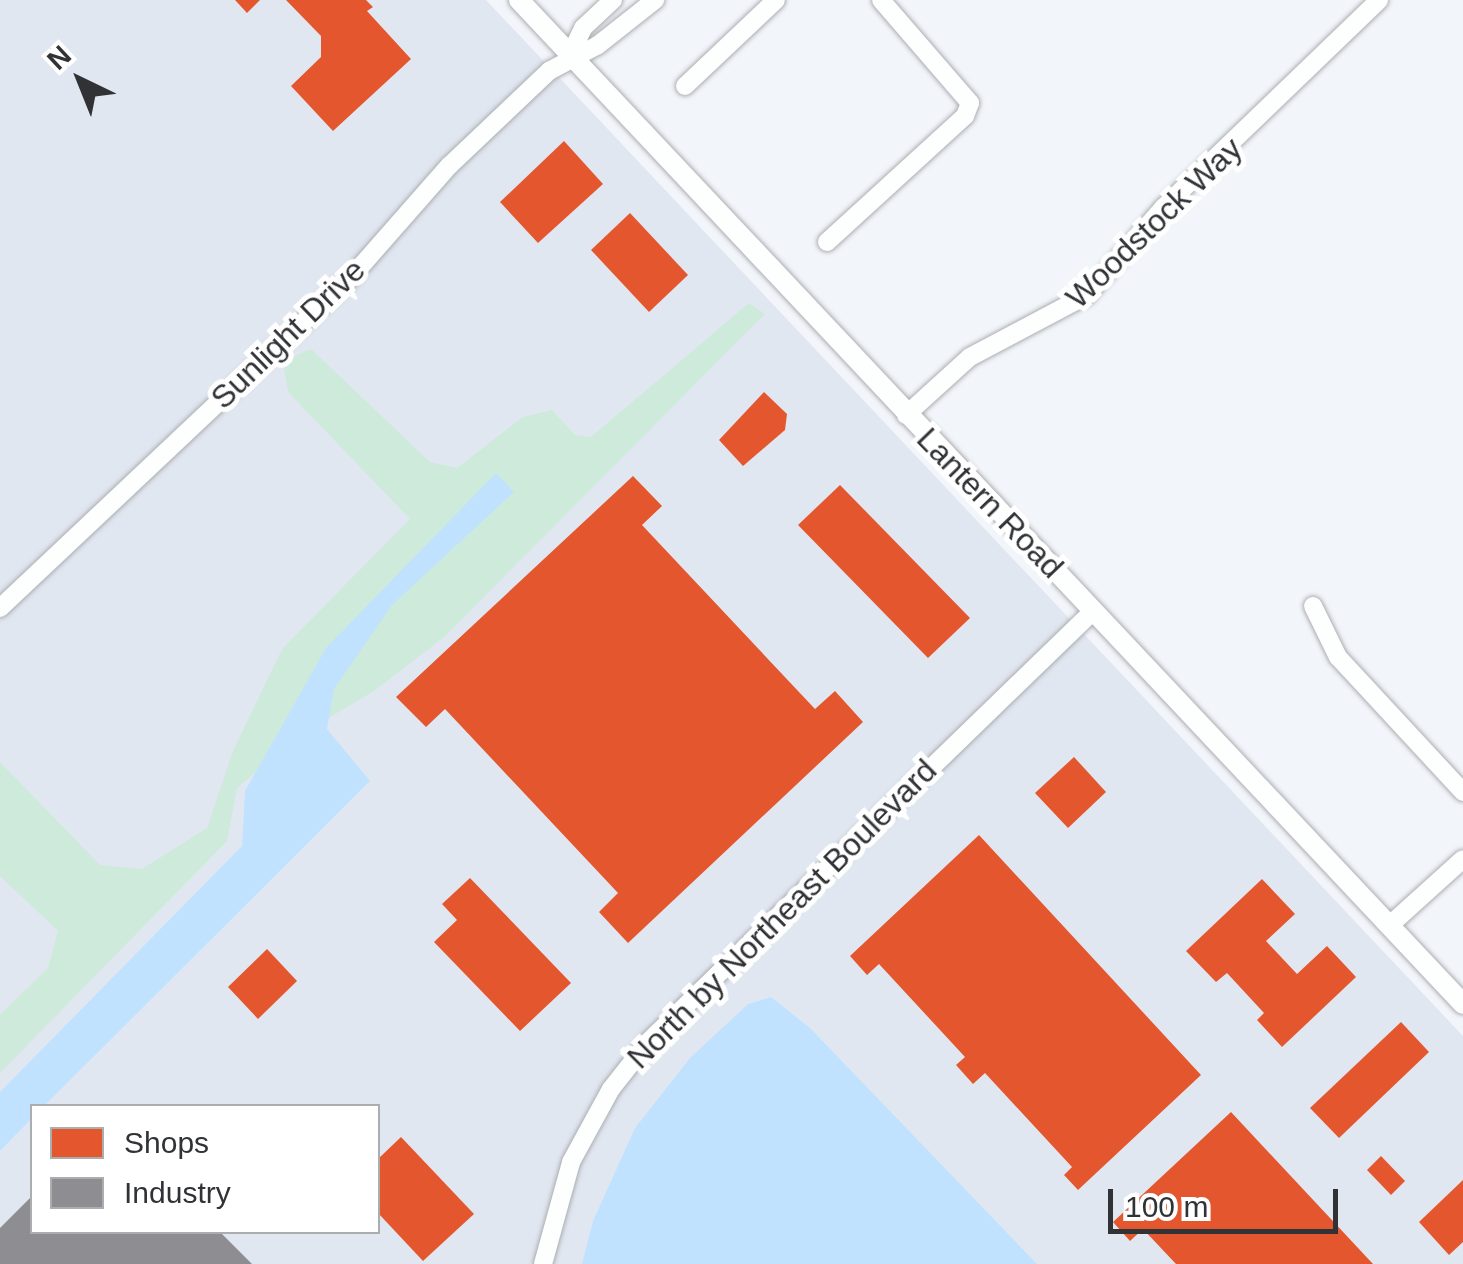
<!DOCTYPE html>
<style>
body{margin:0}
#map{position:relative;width:1463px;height:1264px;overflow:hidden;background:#f2f5fa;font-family:Helvetica,sans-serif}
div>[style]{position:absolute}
.built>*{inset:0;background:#e1e7f1}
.green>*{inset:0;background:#cdeadb}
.water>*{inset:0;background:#c1e2fe}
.shops>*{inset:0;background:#e4572e}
.industry>*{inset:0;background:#8d8d92}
.roads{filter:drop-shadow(0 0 2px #acaeb2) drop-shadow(0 0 2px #acaeb2)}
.minor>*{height:18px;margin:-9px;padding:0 9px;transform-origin:9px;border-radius:9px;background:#fdfefe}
.tertiary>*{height:20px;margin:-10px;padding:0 10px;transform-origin:10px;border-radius:10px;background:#fdfefe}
span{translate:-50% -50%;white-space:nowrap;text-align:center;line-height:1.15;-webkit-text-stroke:10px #fff;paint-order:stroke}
.street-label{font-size:32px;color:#303235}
.legend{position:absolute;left:30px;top:1104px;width:350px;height:130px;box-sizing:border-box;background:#fff;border:2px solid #acadae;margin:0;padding:12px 18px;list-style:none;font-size:30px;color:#303235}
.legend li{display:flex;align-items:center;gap:20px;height:50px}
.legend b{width:50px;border:2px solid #acadae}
.north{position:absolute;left:30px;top:30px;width:100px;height:100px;-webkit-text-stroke:8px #fff;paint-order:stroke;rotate:317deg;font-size:28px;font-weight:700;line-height:40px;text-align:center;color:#303235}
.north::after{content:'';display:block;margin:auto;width:35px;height:45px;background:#303235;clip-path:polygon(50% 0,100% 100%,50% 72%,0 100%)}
.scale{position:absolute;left:1108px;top:1189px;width:230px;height:45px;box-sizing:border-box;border:5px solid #303235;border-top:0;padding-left:12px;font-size:30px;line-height:35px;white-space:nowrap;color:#303235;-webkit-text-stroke:8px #fff;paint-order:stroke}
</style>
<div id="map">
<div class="built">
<i style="clip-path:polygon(evenodd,0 0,486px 0,1463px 1036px,1463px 1264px,0 1264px,0 0,32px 1106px,378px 1106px,378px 1232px,32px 1232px,32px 1106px)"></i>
</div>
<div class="green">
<i style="clip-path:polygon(749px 303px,765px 314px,444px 637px,374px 691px,300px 735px,237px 788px,227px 841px,0 1073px,0 1015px,48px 968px,58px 931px,0 876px,0 762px,100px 865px,142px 869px,207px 828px,233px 751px,282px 649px,410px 519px,288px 392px,283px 361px,311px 349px,430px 462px,457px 468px,523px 417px,552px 410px,575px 435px,591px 437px)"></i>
</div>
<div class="water">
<i style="clip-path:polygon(496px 473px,514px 492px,392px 605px,334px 689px,327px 729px,370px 781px,44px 1106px,32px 1106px,32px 1118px,0 1151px,0 1092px,242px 846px,245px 791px,326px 648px)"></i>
<i style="clip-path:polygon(771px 997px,810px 1028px,1037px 1264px,582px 1264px,593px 1221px,635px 1128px,690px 1058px,748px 1004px)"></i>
</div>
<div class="shops">
<i style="clip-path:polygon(235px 0,260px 0,247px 13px)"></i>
<i style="clip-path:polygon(286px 0,366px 0,373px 7px,367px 11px,411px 59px,333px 131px,291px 86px,321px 57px,321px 36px)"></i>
<i style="clip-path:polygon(564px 141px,603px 184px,538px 243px,500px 202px)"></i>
<i style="clip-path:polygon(630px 213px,688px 275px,649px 312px,591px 250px)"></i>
<i style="clip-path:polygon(764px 392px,787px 414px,785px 430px,743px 466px,719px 440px)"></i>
<i style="clip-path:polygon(633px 476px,662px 506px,642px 525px,815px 709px,835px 691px,863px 722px,628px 943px,599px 912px,618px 893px,445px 709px,426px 727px,396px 697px)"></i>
<i style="clip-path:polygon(840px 485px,970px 618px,928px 658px,798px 525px)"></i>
<i style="clip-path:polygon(1074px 757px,1106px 792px,1068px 828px,1035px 793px)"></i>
<i style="clip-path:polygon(979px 835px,1201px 1075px,1078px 1190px,1064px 1175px,1072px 1167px,985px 1073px,973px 1084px,956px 1065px,965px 1057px,879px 964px,867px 975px,850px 956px)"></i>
<i style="clip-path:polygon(470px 878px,571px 983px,520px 1031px,434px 942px,457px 920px,442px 904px)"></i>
<i style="clip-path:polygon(1262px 879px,1295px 914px,1266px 941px,1297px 974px,1327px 946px,1356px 977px,1282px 1047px,1257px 1020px,1264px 1013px,1227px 973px,1216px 982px,1186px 951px)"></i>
<i style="clip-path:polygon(267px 949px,297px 981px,258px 1019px,228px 987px)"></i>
<i style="clip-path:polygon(1401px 1022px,1429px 1052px,1339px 1138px,1310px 1108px)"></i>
<i style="clip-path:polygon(1231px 1112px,1373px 1264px,1176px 1264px,1143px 1229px,1130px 1241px,1113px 1222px)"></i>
<i style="clip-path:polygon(401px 1137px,474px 1214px,423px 1261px,378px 1213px,378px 1159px)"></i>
<i style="clip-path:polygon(1381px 1156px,1405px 1181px,1391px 1195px,1367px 1170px)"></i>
<i style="clip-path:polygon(1463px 1180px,1463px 1242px,1449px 1255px,1419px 1222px)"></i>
</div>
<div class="industry">
<i style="clip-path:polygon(32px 1196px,32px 1232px,220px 1232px,252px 1264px,0 1264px,0 1228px)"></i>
</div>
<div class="roads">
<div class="minor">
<i style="left:570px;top:55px;width:30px;rotate:-64deg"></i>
<i style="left:583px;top:28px;width:41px;rotate:-43deg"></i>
<i style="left:685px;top:86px;width:125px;rotate:-43.4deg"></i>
<i style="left:827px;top:242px;width:187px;rotate:-42.4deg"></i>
<i style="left:965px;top:116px;width:14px;rotate:-69deg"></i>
<i style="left:970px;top:103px;width:136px;rotate:-130.8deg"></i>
<i style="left:906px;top:415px;width:86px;rotate:-42.2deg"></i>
<i style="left:970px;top:357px;width:132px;rotate:-27.9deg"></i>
<i style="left:1087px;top:295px;width:116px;rotate:-48.9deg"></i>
<i style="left:1163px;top:208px;width:300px;rotate:-43.9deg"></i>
<i style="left:1313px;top:606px;width:57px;rotate:63.9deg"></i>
<i style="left:1338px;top:657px;width:184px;rotate:47.2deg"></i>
<i style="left:0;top:608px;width:487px;rotate:-43.3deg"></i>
<i style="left:354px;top:274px;width:144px;rotate:-48.7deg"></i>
<i style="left:449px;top:166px;width:138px;rotate:-43.5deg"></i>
<i style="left:549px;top:71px;width:55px;rotate:-28deg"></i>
<i style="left:598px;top:45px;width:73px;rotate:-38.3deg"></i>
<i style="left:1390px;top:925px;width:98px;rotate:-42.1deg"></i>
<i style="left:543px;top:1264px;width:106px;rotate:-74.6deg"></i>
<i style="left:571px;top:1162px;width:83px;rotate:-61.3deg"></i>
<i style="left:611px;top:1089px;width:60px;rotate:-51.8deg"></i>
<i style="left:648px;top:1042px;width:620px;rotate:-44.08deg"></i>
</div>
<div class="tertiary">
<i style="left:519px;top:0;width:1378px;rotate:46.76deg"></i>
</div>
</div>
<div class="street-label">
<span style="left:1154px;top:223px;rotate:-44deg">Woodstock Way</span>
<span style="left:288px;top:334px;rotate:-44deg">Sunlight Drive</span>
<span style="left:990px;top:503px;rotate:46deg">Lantern Road</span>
<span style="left:782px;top:914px;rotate:-45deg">North by Northeast Boulevard</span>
</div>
<ul class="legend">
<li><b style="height:28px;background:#e4572e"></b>Shops</li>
<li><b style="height:28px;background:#8d8d92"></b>Industry</li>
</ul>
<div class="north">N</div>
<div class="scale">100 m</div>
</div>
